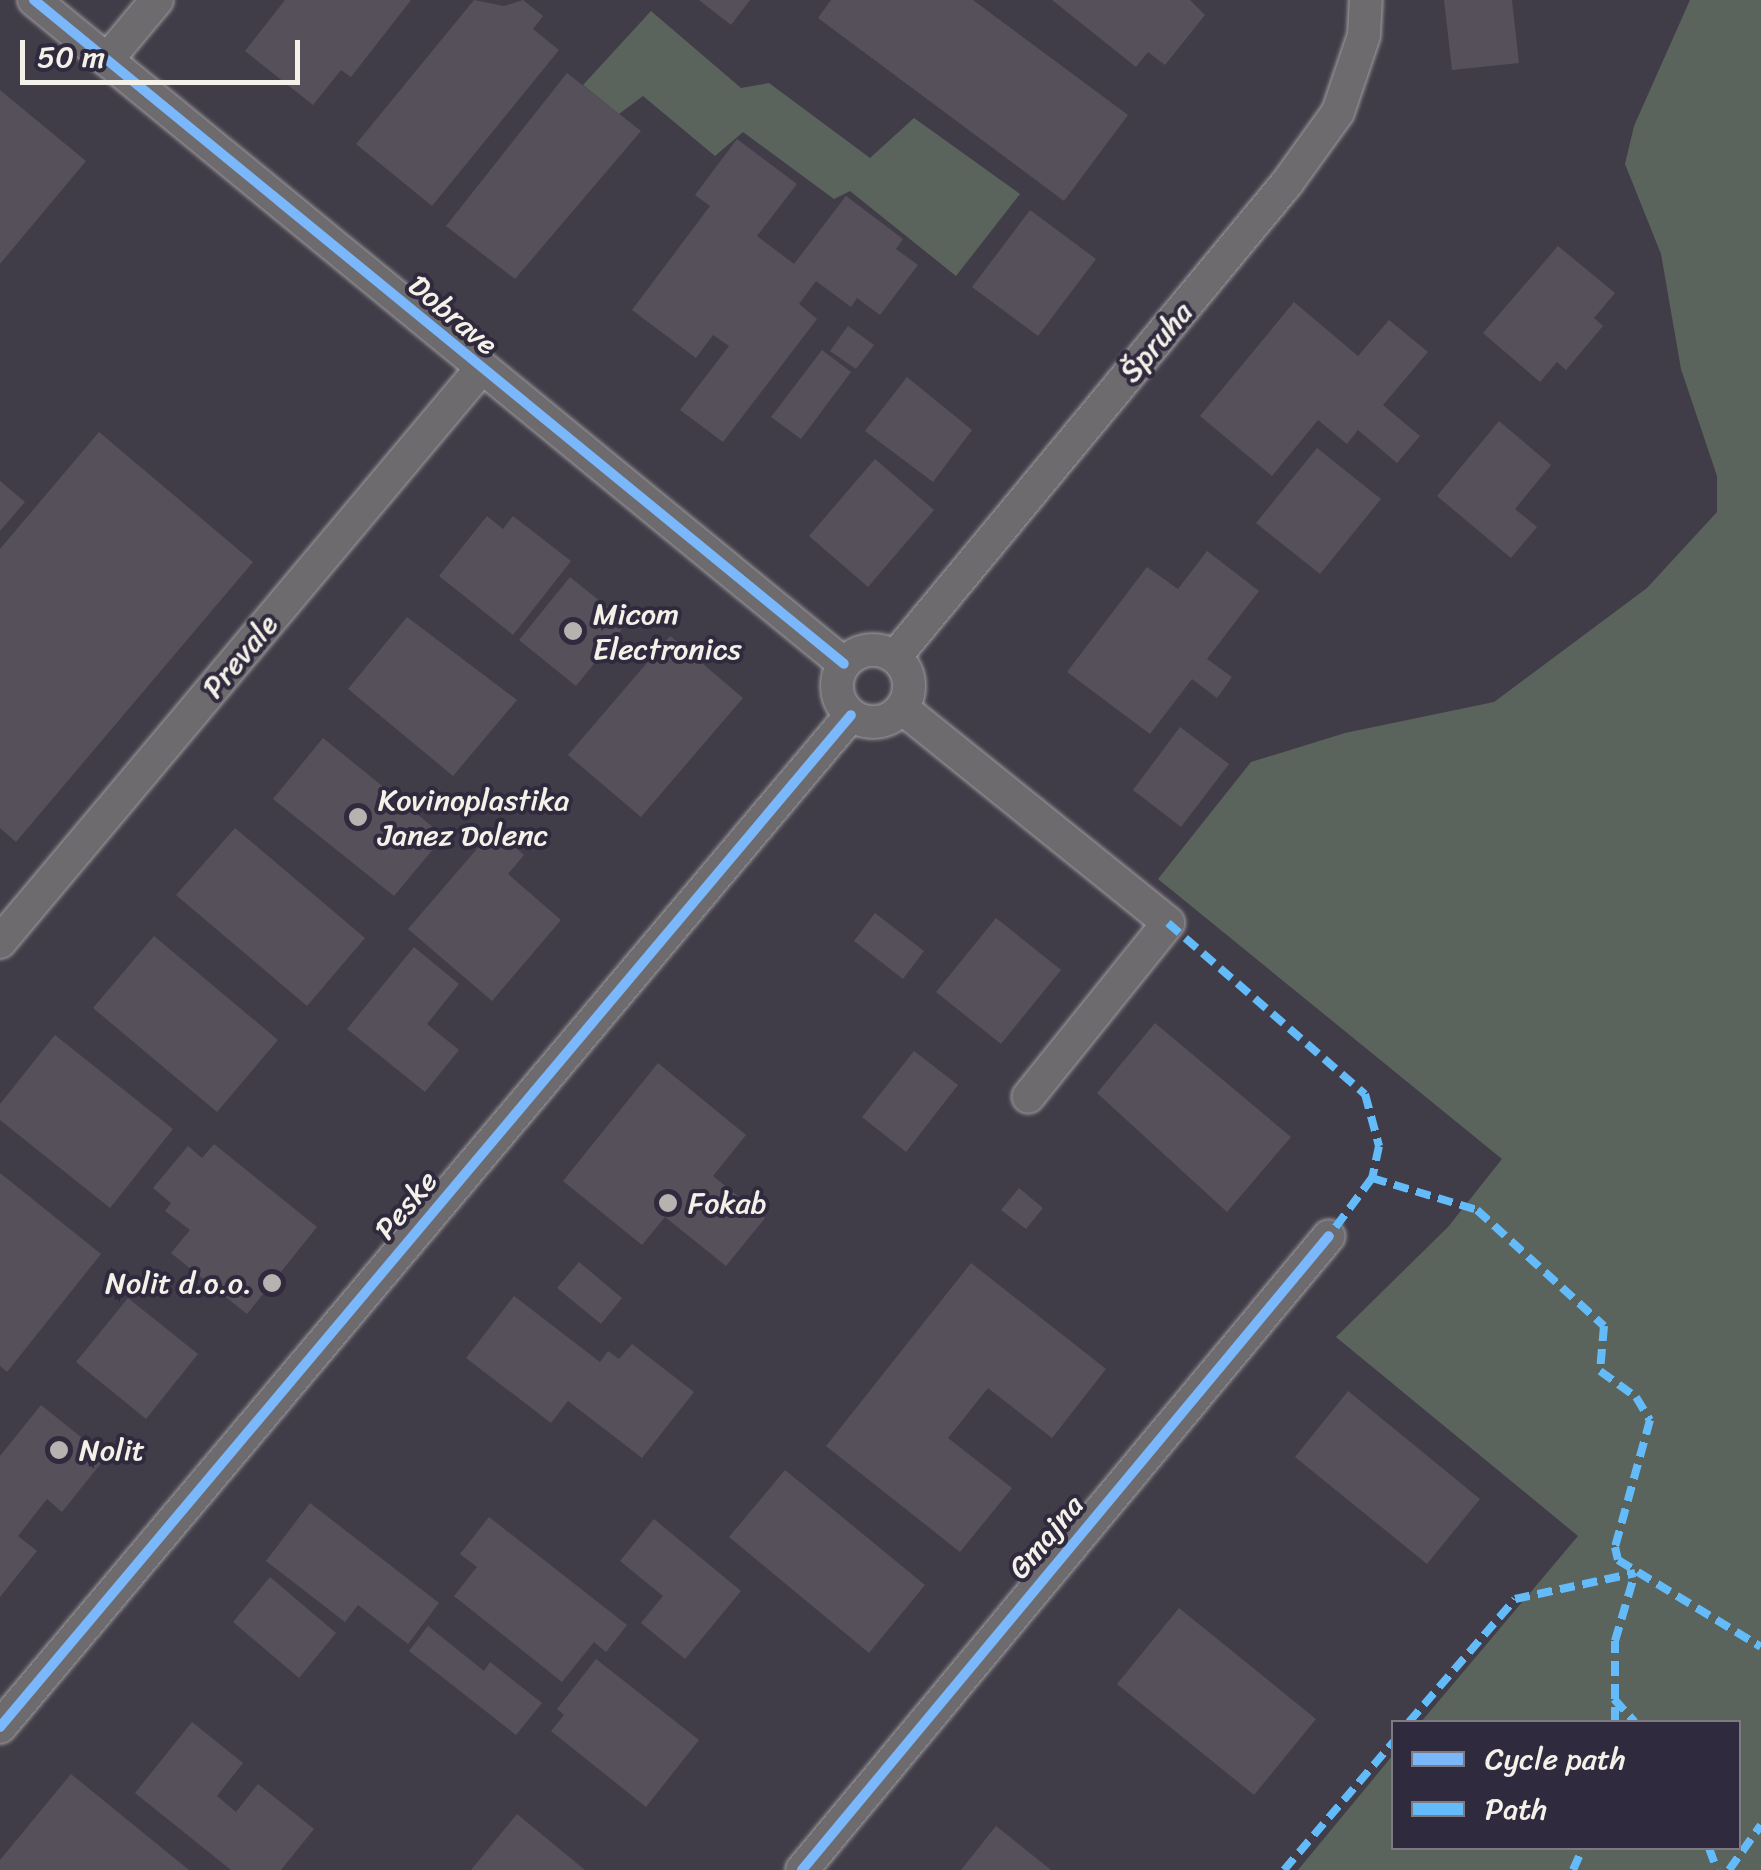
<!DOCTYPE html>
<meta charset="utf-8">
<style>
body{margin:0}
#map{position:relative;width:1761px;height:1870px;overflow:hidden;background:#413d48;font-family:Sriracha,sans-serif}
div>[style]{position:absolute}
.green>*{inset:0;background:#5a645c}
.building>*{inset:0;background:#55505a}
.roads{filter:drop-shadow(0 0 2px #a19fa2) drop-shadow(0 0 2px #a19fa2)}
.street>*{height:32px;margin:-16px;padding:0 16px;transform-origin:16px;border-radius:16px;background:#6e6b6e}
.street>.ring{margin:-16px;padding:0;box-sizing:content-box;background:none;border:32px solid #6e6b6e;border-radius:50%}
.quiet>*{height:8px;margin-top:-4px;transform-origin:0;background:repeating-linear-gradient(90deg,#63bbfa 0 15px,transparent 0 23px)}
.cycleway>*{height:10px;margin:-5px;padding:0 5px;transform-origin:5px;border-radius:5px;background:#7ab7fb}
.dots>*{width:28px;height:28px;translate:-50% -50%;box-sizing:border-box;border:5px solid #2f2a3d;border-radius:50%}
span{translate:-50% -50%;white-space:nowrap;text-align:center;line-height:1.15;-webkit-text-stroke:8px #2f2a3d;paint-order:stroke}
.street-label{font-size:30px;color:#f4f1e8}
.poi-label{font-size:30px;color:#f4f1e8}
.left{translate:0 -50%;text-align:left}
.right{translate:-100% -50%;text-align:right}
.legend{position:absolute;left:1391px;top:1720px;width:350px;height:130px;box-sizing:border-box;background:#2f2a3d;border:2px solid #7e7a81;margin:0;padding:12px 18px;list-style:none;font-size:30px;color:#f4f1e8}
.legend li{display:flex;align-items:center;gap:20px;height:50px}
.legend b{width:50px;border:2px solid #7e7a81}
.scale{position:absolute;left:20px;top:40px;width:280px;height:45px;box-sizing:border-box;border:5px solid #f4f1e8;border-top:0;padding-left:12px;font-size:30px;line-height:35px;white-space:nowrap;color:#f4f1e8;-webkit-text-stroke:8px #2f2a3d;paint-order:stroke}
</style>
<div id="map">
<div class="green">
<i style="clip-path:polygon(1690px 0,1761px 0,1761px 1870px,1298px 1870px,1393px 1755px,1394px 1848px,1738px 1848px,1738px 1722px,1421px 1722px,1578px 1536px,1336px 1337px,1448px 1227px,1502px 1159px,1158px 879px,1251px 762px,1345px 733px,1494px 702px,1647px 588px,1717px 512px,1717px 476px,1681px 369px,1661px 254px,1625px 164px,1634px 126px)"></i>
<i style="clip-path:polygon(651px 11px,741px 88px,769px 83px,870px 158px,914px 118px,1020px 194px,956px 276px,850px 191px,834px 199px,743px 132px,715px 156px,643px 96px,619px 114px,583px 85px)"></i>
</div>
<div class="building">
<i style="clip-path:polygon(285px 0,411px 0,351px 77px,341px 70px,313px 105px,245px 51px)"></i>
<i style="clip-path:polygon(474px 0,504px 6px,523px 0,543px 16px,533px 29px,559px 50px,432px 206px,356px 144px)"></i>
<i style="clip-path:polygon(699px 0,750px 0,731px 25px)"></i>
<i style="clip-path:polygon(831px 0,973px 0,1128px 115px,1064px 201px,818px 18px)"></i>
<i style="clip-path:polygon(1052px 0,1190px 0,1205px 15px,1165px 65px,1148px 52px,1136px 67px)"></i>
<i style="clip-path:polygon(1444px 0,1512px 0,1519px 63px,1452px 70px)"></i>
<i style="clip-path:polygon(567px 73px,641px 131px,515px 279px,446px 226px)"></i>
<i style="clip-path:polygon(0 90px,86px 161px,0 264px)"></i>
<i style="clip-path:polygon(737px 139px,797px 184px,757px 236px,794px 264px,846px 196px,903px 239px,896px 249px,918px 265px,880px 315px,857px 298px,851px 307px,816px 281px,799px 304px,817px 319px,723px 442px,680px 410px,729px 346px,713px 335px,696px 358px,632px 310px,710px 206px,695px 195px)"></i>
<i style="clip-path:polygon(1030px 210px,1096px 259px,1038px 336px,972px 287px)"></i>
<i style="clip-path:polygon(1558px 246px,1615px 293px,1594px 318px,1603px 326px,1566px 370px,1557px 362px,1540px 382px,1483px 333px)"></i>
<i style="clip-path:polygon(1294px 302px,1358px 356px,1389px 320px,1428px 352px,1383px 405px,1420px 436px,1397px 463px,1358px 430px,1347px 444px,1318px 420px,1272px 476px,1200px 416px)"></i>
<i style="clip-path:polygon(848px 326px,874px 345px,856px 369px,830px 351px)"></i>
<i style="clip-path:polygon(822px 350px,851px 372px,801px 439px,771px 417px)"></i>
<i style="clip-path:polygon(907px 377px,972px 430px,933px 482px,865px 431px)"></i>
<i style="clip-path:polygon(1499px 421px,1551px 465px,1515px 509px,1537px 527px,1511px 558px,1437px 496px)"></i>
<i style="clip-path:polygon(99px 432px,253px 562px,16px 842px,0 828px,0 549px)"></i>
<i style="clip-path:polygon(1317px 448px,1381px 499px,1320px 574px,1256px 523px)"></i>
<i style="clip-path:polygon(875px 459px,934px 510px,868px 587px,809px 536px)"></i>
<i style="clip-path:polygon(0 481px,25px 502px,0 531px)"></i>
<i style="clip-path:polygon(487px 516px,503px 529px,513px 516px,571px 561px,513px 635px,439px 576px)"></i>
<i style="clip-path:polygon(1207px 551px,1259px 591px,1207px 659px,1232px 677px,1217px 698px,1192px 679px,1150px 734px,1067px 672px,1147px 567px,1178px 589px)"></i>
<i style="clip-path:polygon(570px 577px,627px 623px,576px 686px,519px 640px)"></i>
<i style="clip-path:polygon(407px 617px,517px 700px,453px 776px,348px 689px)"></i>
<i style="clip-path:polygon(670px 636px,743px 698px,641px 817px,568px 755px)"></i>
<i style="clip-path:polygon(1180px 727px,1229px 764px,1181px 827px,1133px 790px)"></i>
<i style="clip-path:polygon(323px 738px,444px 836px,394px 896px,273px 799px)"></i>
<i style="clip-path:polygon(235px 828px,365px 938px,307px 1006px,176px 895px)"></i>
<i style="clip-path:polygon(494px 829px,524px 855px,508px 874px,561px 920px,492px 1001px,408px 929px)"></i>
<i style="clip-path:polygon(875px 913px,924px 951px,903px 979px,854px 941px)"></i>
<i style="clip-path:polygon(996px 918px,1061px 970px,1001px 1044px,936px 992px)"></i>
<i style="clip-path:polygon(154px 936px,278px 1040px,217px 1112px,93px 1008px)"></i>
<i style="clip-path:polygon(414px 947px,459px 984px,427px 1024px,459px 1050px,425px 1092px,347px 1029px)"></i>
<i style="clip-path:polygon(1155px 1023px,1291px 1137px,1227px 1212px,1097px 1093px)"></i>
<i style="clip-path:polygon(55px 1035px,173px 1129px,110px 1208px,0 1120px,0 1104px)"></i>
<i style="clip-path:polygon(914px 1051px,958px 1085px,906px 1152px,862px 1117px)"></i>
<i style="clip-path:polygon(658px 1063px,746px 1135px,713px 1176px,765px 1218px,726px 1266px,665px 1217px,642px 1245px,563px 1181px)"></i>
<i style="clip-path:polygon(214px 1144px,317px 1227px,247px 1314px,171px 1253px,190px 1230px,165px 1211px,171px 1203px,153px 1188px,188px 1146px,202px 1158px)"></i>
<i style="clip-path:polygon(0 1173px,101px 1254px,7px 1372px,0 1366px)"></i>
<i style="clip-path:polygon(1019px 1188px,1043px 1208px,1026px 1229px,1001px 1210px)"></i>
<i style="clip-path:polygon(579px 1262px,622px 1298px,601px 1324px,557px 1288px)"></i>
<i style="clip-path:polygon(971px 1263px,1106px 1369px,1052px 1438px,988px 1388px,948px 1438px,1012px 1488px,960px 1552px,826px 1446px)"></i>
<i style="clip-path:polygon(514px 1296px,600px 1362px,608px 1351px,619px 1359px,632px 1344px,694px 1392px,642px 1458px,568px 1401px,551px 1423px,466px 1358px)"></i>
<i style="clip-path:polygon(128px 1298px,198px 1354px,146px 1419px,76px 1362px)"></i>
<i style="clip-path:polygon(1348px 1391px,1480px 1499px,1427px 1564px,1295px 1457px)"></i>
<i style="clip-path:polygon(41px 1405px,106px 1457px,62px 1512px,47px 1499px,18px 1536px,37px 1551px,0 1597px,0 1456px)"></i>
<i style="clip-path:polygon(785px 1470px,925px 1585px,869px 1653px,729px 1537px)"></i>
<i style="clip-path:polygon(310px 1503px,439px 1603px,408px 1644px,358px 1605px,345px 1622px,266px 1561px)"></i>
<i style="clip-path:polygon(489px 1517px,627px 1625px,606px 1652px,594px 1642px,562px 1682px,454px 1596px,477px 1567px,460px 1554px)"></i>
<i style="clip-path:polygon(654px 1519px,741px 1591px,685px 1659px,641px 1623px,663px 1596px,620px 1561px)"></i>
<i style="clip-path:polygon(270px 1577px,336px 1633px,299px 1678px,233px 1622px)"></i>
<i style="clip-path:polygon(1179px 1608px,1316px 1719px,1254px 1795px,1117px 1684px)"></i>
<i style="clip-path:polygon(428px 1626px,484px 1671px,490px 1662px,542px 1703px,516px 1735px,409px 1651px)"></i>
<i style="clip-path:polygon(596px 1659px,699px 1740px,646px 1807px,551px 1731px,564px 1715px,557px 1709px)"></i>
<i style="clip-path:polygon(192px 1722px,243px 1763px,217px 1796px,236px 1812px,258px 1784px,314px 1829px,281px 1870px,231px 1870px,135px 1793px)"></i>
<i style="clip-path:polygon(71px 1774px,189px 1870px,0 1870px,0 1860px)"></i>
<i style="clip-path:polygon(517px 1814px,585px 1870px,471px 1870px)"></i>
<i style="clip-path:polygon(996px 1826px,1051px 1870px,961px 1870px)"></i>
</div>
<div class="roads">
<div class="street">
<i style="left:34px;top:0;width:1047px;rotate:39.34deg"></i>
<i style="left:107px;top:60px;width:78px;rotate:-50.2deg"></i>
<i class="ring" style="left:837px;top:650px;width:40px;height:40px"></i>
<i style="left:895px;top:657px;width:615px;rotate:-50.41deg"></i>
<i style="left:1287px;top:183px;width:87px;rotate:-54.3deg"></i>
<i style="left:1338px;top:112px;width:81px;rotate:-71.3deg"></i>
<i style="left:1364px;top:35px;width:35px;rotate:-87deg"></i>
<i style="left:902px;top:708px;width:342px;rotate:38.9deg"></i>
<i style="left:1168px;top:923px;width:223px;rotate:128.8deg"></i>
<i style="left:0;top:942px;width:747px;rotate:-50deg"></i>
<i style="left:0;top:1727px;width:1322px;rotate:-49.94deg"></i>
<i style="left:802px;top:1870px;width:824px;rotate:-50.27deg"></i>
</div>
</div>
<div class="quiet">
<i style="left:1168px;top:923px;width:261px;rotate:41deg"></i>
<i style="left:1365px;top:1094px;width:54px;rotate:74.9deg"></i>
<i style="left:1379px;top:1146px;width:33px;rotate:102deg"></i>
<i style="left:1372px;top:1178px;width:72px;rotate:126.6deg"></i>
<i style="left:1372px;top:1178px;width:110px;rotate:16.9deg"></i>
<i style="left:1477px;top:1210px;width:172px;rotate:42.4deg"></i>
<i style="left:1604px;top:1326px;width:45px;rotate:95.1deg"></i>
<i style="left:1600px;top:1371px;width:44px;rotate:35.8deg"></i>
<i style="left:1636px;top:1397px;width:27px;rotate:59deg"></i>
<i style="left:1650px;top:1420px;width:132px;rotate:105.4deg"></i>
<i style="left:1615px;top:1547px;width:13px;rotate:77deg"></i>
<i style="left:1618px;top:1560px;width:167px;rotate:31.3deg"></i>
<i style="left:1614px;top:1699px;width:31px;rotate:48deg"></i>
<i style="left:1409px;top:1722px;width:162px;rotate:-49.2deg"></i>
<i style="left:1515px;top:1599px;width:123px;rotate:-12.2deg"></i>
<i style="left:1615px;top:1722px;width:81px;rotate:-90deg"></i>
<i style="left:1615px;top:1641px;width:71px;rotate:-73.6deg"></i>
<i style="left:1709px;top:1848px;width:23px;rotate:70deg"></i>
<i style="left:1284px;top:1870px;width:170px;rotate:-49.5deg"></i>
<i style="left:1573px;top:1870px;width:24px;rotate:-66deg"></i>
<i style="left:1729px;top:1870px;width:55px;rotate:-54.6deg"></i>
</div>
<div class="cycleway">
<i style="left:34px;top:0;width:1047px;rotate:39.34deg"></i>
<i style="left:0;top:1727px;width:1322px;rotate:-49.94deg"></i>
<i style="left:802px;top:1870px;width:824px;rotate:-50.27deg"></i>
</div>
<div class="dots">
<i style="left:573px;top:631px;background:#b5b2b0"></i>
<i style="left:358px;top:817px;background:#b5b2b0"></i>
<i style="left:668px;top:1203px;background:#b5b2b0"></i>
<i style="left:272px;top:1283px;background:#b5b2b0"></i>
<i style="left:59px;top:1450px;background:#b5b2b0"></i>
</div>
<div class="street-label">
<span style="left:453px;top:315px;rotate:40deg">Dobrave</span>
<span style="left:1156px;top:342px;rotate:-50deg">Špruha</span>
<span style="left:240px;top:656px;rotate:-50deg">Prevale</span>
<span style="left:406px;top:1205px;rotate:-50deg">Peske</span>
<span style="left:1046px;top:1537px;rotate:-50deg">Gmajna</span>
</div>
<div class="poi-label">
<span class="left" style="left:593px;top:631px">Micom<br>Electronics</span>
<span class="left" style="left:378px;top:817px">Kovinoplastika<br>Janez Dolenc</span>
<span class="left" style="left:688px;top:1203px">Fokab</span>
<span class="right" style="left:252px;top:1283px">Nolit d.o.o.</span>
<span class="left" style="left:79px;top:1450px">Nolit</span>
</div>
<ul class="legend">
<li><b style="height:12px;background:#7ab7fb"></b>Cycle path</li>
<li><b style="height:12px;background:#63bbfa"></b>Path</li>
</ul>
<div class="scale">50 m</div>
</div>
